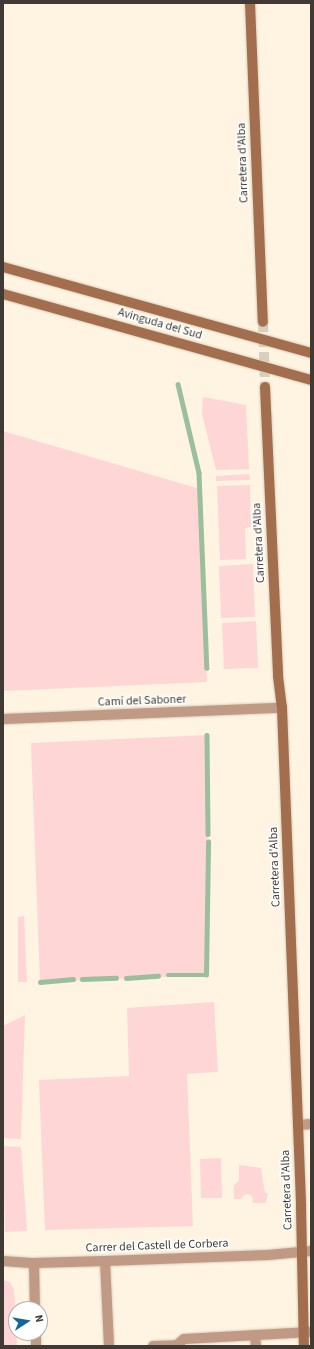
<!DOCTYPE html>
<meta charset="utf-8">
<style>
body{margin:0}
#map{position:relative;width:314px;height:1349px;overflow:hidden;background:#fef4e1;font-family:"Source Sans 3",sans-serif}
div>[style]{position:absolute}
.green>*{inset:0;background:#fed6d5}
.stream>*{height:4.5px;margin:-2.25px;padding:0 2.25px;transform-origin:2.25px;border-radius:2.25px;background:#9bbe9d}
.secondary-tunnel>*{height:10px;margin-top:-5px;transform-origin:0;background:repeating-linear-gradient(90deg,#d8cfbe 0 10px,transparent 0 15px)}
.roads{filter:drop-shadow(0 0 1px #d8cfbe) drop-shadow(0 0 1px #d8cfbe)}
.street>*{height:10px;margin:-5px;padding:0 5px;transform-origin:5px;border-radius:5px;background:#c09a85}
.secondary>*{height:10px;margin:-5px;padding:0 5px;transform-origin:5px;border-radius:5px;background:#a36e4e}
span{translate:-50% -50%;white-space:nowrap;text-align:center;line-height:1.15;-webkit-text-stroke:3px #fff;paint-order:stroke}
.street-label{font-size:12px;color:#3f3b34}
.frame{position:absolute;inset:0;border:4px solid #3f3b34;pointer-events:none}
.north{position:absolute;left:8px;top:1301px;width:40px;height:40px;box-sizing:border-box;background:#fff;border:1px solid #b2b1ae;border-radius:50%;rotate:78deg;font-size:11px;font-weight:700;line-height:16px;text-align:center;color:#3f3b34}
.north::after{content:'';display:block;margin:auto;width:14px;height:18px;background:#146899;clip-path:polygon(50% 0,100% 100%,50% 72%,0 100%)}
</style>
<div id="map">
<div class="green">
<i style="clip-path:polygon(203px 397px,246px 405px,249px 469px,216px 470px,202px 414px)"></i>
<i style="clip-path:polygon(3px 431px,200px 489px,207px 682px,3px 691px)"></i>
<i style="clip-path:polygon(249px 474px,250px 480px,216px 481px,216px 476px)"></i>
<i style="clip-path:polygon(250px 485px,251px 527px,245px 528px,246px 559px,220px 560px,217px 486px)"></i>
<i style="clip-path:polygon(253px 564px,255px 617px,221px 618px,219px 566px)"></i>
<i style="clip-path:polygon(256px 621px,258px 668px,224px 669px,222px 623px)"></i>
<i style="clip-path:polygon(207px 735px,208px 807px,206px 975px,40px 982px,31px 743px)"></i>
<i style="clip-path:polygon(24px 916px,27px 982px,18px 982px,18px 917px)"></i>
<i style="clip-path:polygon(214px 1002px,218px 1072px,187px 1074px,193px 1226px,45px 1230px,39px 1080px,129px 1076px,127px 1008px)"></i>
<i style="clip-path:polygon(25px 1015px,21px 1139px,3px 1138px,3px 1026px)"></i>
<i style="clip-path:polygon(3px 1146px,21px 1147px,27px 1231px,5px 1232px)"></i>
<i style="clip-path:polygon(221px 1158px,222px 1198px,201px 1198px,200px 1159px)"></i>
<i style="clip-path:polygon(239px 1165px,261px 1168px,265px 1193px,268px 1193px,266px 1203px,253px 1203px,252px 1196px,248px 1194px,244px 1195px,241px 1199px,234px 1199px,234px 1185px,239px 1181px)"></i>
<i style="clip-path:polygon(3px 1280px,10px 1282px,14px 1289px,17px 1346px,3px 1346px)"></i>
</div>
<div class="stream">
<i style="left:178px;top:384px;width:91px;rotate:76.7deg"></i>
<i style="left:199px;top:473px;width:195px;rotate:87.7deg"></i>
<i style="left:207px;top:735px;width:99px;rotate:89.4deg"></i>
<i style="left:168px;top:975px;width:38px"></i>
<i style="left:206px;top:975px;width:133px;rotate:-89.1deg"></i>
<i style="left:126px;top:978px;width:32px;rotate:-4deg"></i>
<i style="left:82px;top:979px;width:34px;rotate:-2deg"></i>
<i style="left:40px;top:982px;width:33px;rotate:-5deg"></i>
</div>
<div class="secondary-tunnel">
<i style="left:263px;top:322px;width:65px;rotate:88.2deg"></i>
</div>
<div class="roads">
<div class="street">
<i style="left:3px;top:719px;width:279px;rotate:-2.3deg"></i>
<i style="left:298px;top:1125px;width:13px;rotate:-4deg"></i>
<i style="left:3px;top:1261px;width:31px;rotate:4deg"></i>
<i style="left:34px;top:1263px;width:71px;rotate:-1.6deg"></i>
<i style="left:105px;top:1261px;width:163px;rotate:-2.1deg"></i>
<i style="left:268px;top:1255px;width:43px;rotate:-5.3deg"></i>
<i style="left:105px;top:1261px;width:85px;rotate:87.3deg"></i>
<i style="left:34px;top:1263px;width:46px;rotate:88.8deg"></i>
<i style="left:36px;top:1333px;width:13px;rotate:90deg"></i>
<i style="left:255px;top:1335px;width:11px;rotate:85deg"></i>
<i style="left:153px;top:1346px;width:24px;rotate:-2deg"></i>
<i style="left:177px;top:1345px;width:9px;rotate:-41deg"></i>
<i style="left:184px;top:1339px;width:127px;rotate:-3.2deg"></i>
</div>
<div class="secondary">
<i style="left:250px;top:3px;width:319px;rotate:87.7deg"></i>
<i style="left:3px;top:267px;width:320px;rotate:15.6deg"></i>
<i style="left:3px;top:294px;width:320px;rotate:15.6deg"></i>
<i style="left:265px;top:387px;width:289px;rotate:87.4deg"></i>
<i style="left:278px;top:676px;width:32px;rotate:83deg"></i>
<i style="left:282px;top:708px;width:499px;rotate:87.8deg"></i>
<i style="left:301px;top:1207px;width:139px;rotate:88.8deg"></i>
</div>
</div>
<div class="street-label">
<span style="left:243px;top:163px;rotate:-92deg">Carretera d'Alba</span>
<span style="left:160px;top:324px;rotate:16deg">Avinguda del Sud</span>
<span style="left:259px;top:543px;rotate:-93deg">Carretera d'Alba</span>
<span style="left:142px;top:701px;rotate:-2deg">Camí del Saboner</span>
<span style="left:275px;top:867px;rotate:-92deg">Carretera d'Alba</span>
<span style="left:287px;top:1190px;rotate:-92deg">Carretera d'Alba</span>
<span style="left:157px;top:1246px;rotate:-2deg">Carrer del Castell de Corbera</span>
</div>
<div class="frame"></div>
<div class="north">N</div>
</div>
